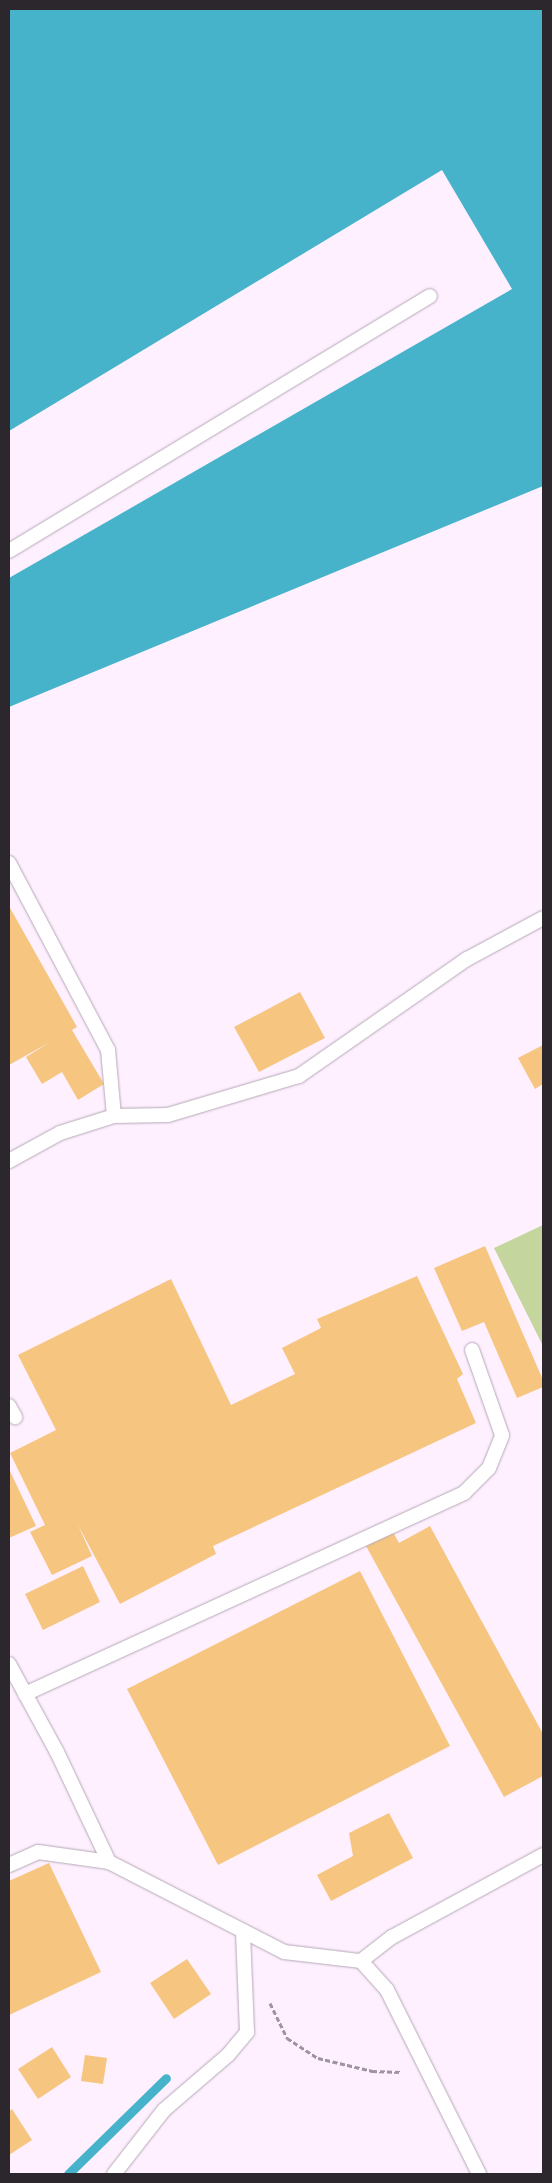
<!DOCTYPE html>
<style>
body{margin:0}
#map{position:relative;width:552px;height:2183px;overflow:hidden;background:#fef0ff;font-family:Jost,sans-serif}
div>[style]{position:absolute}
.green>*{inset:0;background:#c5d59e}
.water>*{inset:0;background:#47b3ca}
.stream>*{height:9px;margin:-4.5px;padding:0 4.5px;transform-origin:4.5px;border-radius:4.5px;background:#47b3ca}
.building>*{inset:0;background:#f6c681}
.path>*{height:3px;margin-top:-1.5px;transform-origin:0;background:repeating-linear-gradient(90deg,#9e949f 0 5px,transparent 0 7.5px)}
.roads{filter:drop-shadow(0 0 1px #b5a8b6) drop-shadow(0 0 1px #b5a8b6)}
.lane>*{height:14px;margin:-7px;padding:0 7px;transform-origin:7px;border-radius:7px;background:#fff}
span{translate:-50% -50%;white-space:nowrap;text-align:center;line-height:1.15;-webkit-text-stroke:4px #fff;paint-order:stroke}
.frame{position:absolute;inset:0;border:10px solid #2c272d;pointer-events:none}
</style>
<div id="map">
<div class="green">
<i style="clip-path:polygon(543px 1225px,543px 1346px,494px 1248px)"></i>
</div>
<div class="water">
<i style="clip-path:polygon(9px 9px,543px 9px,543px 486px,9px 707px,9px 578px,512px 289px,442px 170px,9px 431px)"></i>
</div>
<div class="stream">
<i style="left:68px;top:2174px;width:137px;rotate:-44.4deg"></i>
</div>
<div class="building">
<i style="clip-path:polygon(9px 906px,77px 1027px,72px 1030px,104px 1084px,78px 1100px,62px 1072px,42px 1084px,26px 1057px,50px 1042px,9px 1065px)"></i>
<i style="clip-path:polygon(300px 992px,325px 1038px,259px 1072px,234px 1027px)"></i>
<i style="clip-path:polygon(543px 1045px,543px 1084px,535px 1089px,518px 1058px)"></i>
<i style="clip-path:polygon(485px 1246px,543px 1380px,543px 1387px,517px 1398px,484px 1322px,462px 1331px,434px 1268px)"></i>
<i style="clip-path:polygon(417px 1276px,463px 1374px,457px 1379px,476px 1423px,213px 1546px,216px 1554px,120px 1604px,78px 1525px,92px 1556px,52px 1575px,30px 1532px,45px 1525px,10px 1453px,56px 1430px,18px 1355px,171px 1279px,231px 1405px,295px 1374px,282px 1348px,321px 1328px,317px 1319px)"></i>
<i style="clip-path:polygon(9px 1469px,36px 1526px,9px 1538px)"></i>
<i style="clip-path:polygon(430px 1526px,543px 1734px,543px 1776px,504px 1797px,366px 1546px,393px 1532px,399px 1543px)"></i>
<i style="clip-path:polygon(83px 1566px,100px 1602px,43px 1630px,25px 1594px)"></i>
<i style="clip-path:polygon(360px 1571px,450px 1746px,218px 1865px,127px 1689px)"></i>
<i style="clip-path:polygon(389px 1813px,413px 1858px,331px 1901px,317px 1875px,353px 1856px,349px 1833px)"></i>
<i style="clip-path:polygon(49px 1863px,101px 1972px,9px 2015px,9px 1881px)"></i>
<i style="clip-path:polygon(187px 1959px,211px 1994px,174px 2019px,150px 1983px)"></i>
<i style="clip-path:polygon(52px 2047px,71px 2077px,38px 2099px,18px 2069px)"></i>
<i style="clip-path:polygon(85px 2055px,107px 2058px,103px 2084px,81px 2081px)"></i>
<i style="clip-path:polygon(12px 2109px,32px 2140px,9px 2155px,9px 2111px)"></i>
</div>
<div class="path">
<i style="left:270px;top:2003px;width:39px;rotate:64deg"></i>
<i style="left:287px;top:2038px;width:37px;rotate:33deg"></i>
<i style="left:318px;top:2058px;width:56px;rotate:13.5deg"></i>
<i style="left:372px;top:2071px;width:29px;rotate:2deg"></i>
</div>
<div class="roads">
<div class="lane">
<i style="left:9px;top:551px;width:492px;rotate:-31.2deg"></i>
<i style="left:9px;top:863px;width:212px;rotate:62.1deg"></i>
<i style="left:108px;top:1050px;width:66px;rotate:84.8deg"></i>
<i style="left:9px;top:1161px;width:58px;rotate:-28.8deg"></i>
<i style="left:60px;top:1133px;width:57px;rotate:-17.5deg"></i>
<i style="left:114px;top:1116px;width:54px;rotate:-1.1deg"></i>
<i style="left:168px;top:1115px;width:137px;rotate:-16.6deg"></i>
<i style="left:299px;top:1076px;width:205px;rotate:-34.9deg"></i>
<i style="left:467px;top:959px;width:86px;rotate:-28.3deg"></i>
<i style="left:9px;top:1406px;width:13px;rotate:61deg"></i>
<i style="left:9px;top:1664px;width:100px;rotate:61.4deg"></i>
<i style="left:57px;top:1752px;width:122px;rotate:64.7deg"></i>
<i style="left:25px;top:1694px;width:483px;rotate:-24.6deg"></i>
<i style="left:464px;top:1493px;width:35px;rotate:-45deg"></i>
<i style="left:489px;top:1468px;width:35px;rotate:-68deg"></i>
<i style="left:502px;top:1435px;width:90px;rotate:-109.4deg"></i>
<i style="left:9px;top:1865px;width:32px;rotate:-24deg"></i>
<i style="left:38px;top:1852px;width:72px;rotate:8deg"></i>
<i style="left:109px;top:1862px;width:197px;rotate:27.2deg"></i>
<i style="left:284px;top:1952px;width:78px;rotate:6.7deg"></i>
<i style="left:361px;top:1961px;width:39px;rotate:48deg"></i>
<i style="left:387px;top:1990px;width:206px;rotate:63.4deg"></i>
<i style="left:361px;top:1961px;width:39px;rotate:-38deg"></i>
<i style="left:392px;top:1937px;width:172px;rotate:-28.5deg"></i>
<i style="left:114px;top:2174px;width:81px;rotate:-52deg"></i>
<i style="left:164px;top:2110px;width:84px;rotate:-40.7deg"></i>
<i style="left:228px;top:2055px;width:30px;rotate:-50deg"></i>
<i style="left:247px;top:2032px;width:99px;rotate:-92.3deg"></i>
</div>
</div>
<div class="frame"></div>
</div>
